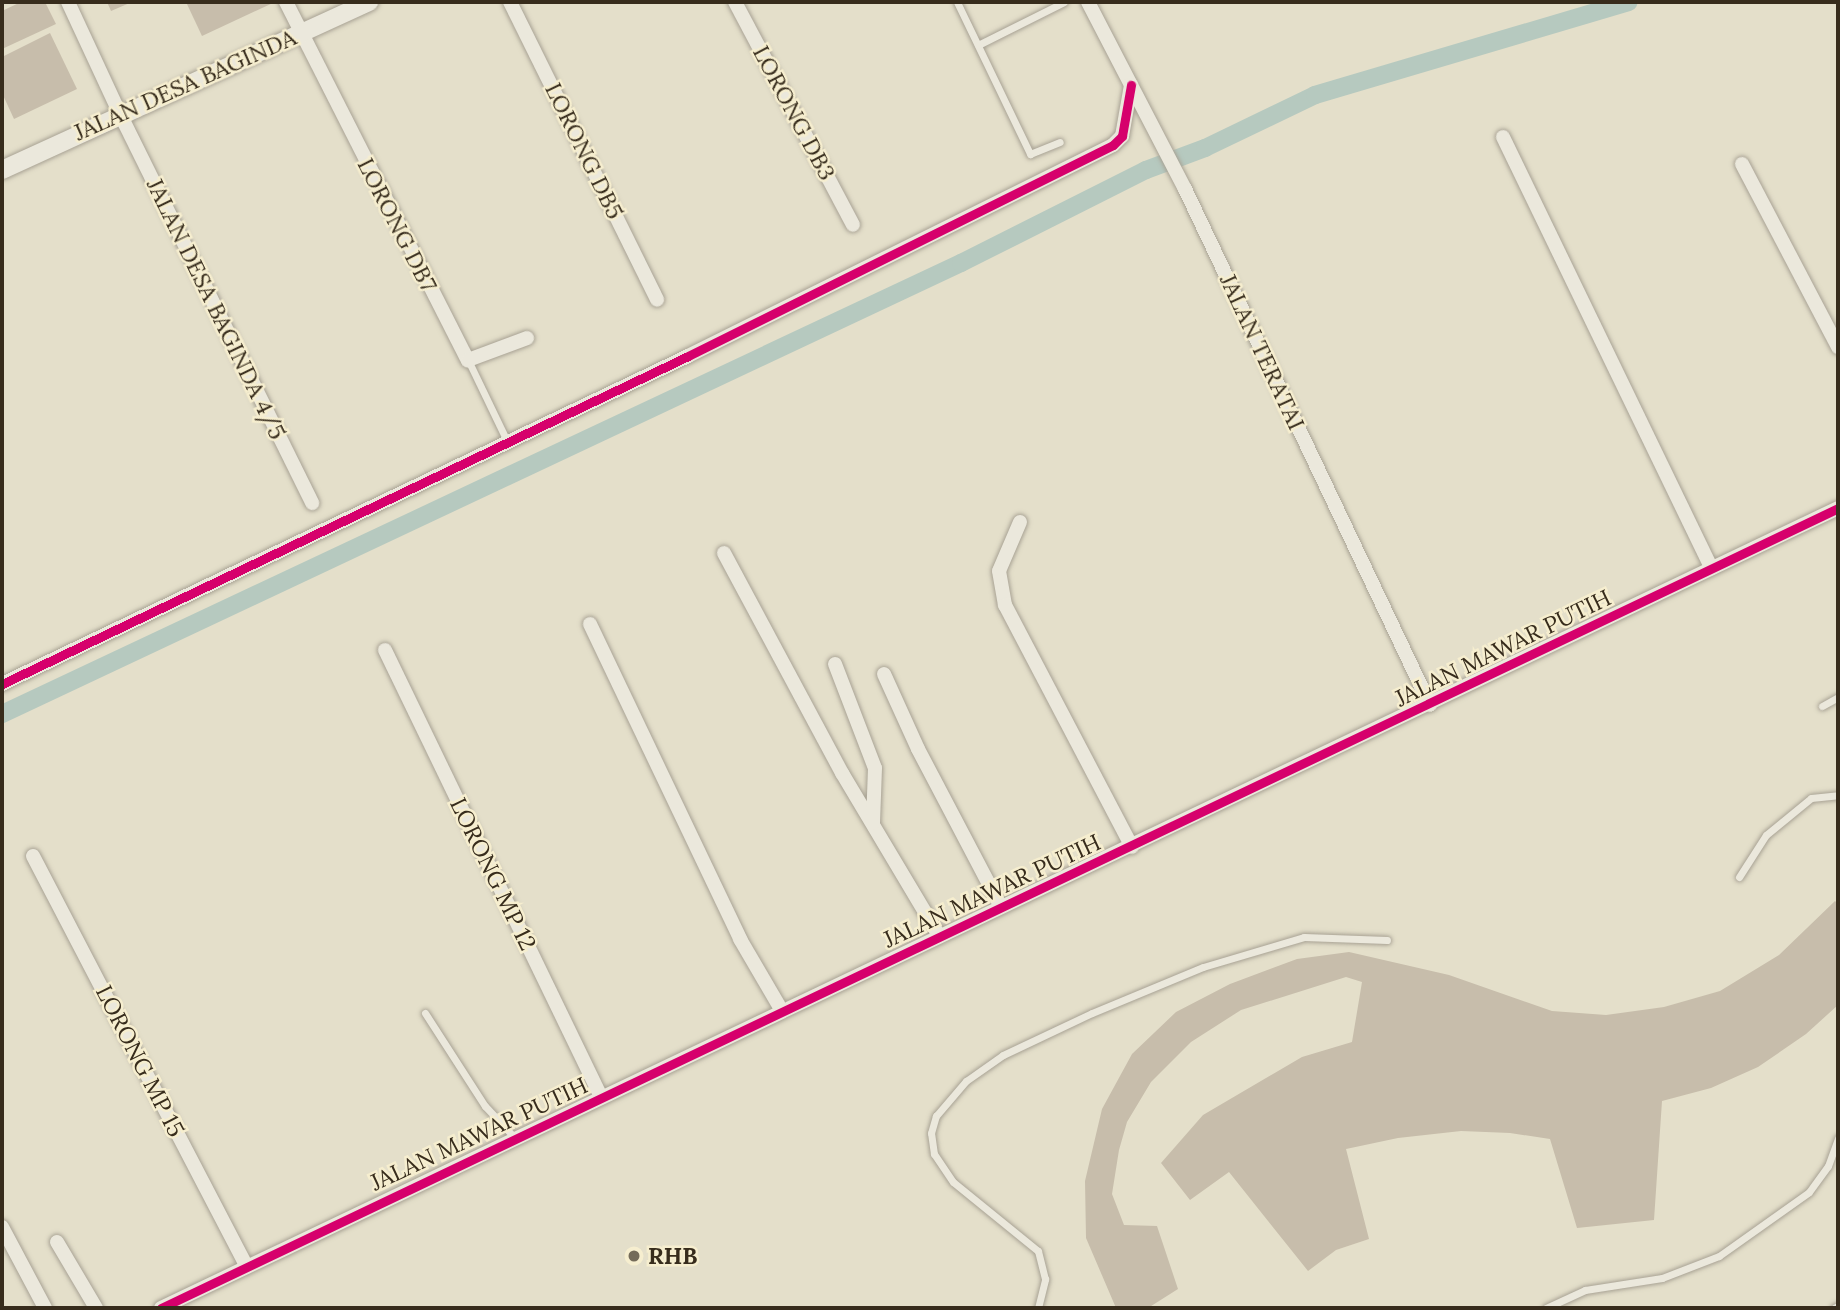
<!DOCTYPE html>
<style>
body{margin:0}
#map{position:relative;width:1840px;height:1310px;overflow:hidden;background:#e4dfca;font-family:Lora,serif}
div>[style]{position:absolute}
.canal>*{height:18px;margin:-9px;padding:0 9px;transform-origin:9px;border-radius:9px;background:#b6c9bf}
.building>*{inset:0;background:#c7bdab}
.roads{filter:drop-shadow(0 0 2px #a8a294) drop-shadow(0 0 2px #a8a294)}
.service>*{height:7px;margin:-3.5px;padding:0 3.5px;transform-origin:3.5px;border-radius:3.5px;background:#ebe8dc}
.minor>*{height:14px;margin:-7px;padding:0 7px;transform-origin:7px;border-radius:7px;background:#ebe8dc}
.tertiary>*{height:18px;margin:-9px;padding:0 9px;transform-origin:9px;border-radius:9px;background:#ebe8dc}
.cycleway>*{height:9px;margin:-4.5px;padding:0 4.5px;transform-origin:4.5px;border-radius:4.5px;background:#d6006c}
.dots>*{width:19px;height:19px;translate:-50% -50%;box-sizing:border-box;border:4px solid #f6eecf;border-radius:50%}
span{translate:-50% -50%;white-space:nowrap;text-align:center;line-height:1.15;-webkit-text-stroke:5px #f6eecf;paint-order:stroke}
.street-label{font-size:23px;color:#372c1c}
.poi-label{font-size:23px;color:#372c1c;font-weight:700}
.left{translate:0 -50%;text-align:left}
.frame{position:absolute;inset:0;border:4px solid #372c1c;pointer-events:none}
</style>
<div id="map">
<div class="canal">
<i style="left:2px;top:714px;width:1060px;rotate:-25.19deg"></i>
<i style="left:961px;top:263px;width:207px;rotate:-26.7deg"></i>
<i style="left:1146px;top:170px;width:63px;rotate:-20.4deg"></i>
<i style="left:1205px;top:148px;width:122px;rotate:-25.7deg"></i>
<i style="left:1315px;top:95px;width:327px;rotate:-16.5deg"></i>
</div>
<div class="building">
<i style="clip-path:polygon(21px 2px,45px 2px,56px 24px,2px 49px,2px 11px)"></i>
<i style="clip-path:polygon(107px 2px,132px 2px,111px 11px)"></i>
<i style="clip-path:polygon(186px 2px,275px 2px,202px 36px)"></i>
<i style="clip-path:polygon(50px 33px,77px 89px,14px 119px,2px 93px,2px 57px)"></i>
<i style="clip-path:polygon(1835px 901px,1838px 904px,1838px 1005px,1806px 1034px,1758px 1067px,1711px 1088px,1662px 1101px,1654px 1220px,1577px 1228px,1550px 1139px,1510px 1133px,1461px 1131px,1398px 1138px,1346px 1149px,1369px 1239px,1336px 1250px,1308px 1271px,1229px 1172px,1190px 1200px,1161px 1163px,1203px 1115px,1302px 1057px,1352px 1042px,1362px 982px,1346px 977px,1241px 1010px,1191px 1042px,1151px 1082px,1127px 1122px,1119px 1150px,1112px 1194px,1124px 1225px,1157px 1226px,1178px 1289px,1148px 1308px,1116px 1308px,1086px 1238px,1085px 1181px,1102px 1109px,1132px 1054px,1176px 1012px,1230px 984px,1297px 959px,1349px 952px,1449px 975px,1552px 1011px,1606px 1015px,1664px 1007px,1720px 991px,1779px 955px)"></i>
</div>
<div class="roads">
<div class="service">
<i style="left:957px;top:2px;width:169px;rotate:64.3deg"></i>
<i style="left:1030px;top:154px;width:32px;rotate:-22deg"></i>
<i style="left:978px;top:45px;width:96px;rotate:-26.6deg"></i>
<i style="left:468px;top:360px;width:90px;rotate:64.3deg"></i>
<i style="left:1822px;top:706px;width:18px;rotate:-29deg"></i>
<i style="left:1739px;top:877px;width:50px;rotate:-57.3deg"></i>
<i style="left:1766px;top:835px;width:58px;rotate:-39.4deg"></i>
<i style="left:1811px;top:798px;width:27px;rotate:-6deg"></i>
<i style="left:425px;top:1013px;width:111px;rotate:57.2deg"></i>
<i style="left:485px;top:1106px;width:44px;rotate:46.8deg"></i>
<i style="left:1038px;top:1308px;width:30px;rotate:-76deg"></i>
<i style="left:1045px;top:1279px;width:29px;rotate:-104deg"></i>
<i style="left:1038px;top:1251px;width:109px;rotate:-140.9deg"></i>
<i style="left:953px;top:1182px;width:34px;rotate:-124deg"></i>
<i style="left:934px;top:1154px;width:21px;rotate:-98deg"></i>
<i style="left:931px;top:1133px;width:18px;rotate:-74deg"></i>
<i style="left:936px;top:1116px;width:46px;rotate:-49.4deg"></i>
<i style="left:966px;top:1081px;width:45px;rotate:-35.1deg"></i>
<i style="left:1003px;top:1055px;width:98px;rotate:-25.3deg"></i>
<i style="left:1092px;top:1013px;width:120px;rotate:-22.5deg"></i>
<i style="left:1203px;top:967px;width:105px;rotate:-16.5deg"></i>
<i style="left:1304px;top:937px;width:83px;rotate:2.1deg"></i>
<i style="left:1546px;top:1308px;width:43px;rotate:-24.8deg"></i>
<i style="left:1585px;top:1290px;width:78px;rotate:-8.9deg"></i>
<i style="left:1662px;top:1278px;width:61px;rotate:-21.1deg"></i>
<i style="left:1719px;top:1256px;width:110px;rotate:-35.4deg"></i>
<i style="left:1809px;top:1192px;width:32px;rotate:-54deg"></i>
<i style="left:1828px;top:1166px;width:30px;rotate:-70deg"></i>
<i style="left:1834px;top:1308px;width:4px;rotate:-27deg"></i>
</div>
<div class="minor">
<i style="left:68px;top:2px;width:123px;rotate:65.1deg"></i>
<i style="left:120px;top:114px;width:434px;rotate:63.7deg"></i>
<i style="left:286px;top:2px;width:402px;rotate:63.1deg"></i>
<i style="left:468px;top:360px;width:63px;rotate:-20.4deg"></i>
<i style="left:510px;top:2px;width:332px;rotate:63.7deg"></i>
<i style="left:735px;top:2px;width:252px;rotate:62.1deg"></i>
<i style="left:1088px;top:2px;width:211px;rotate:62.6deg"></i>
<i style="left:1185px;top:189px;width:571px;rotate:64.6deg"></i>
<i style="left:1503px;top:137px;width:479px;rotate:64.2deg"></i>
<i style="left:1742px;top:164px;width:207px;rotate:62.3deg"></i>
<i style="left:1020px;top:522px;width:53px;rotate:113.2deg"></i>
<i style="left:999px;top:571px;width:35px;rotate:80deg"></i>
<i style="left:1005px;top:605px;width:273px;rotate:62.3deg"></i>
<i style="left:724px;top:553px;width:250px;rotate:61.8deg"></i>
<i style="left:842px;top:773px;width:190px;rotate:59.2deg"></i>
<i style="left:590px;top:624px;width:349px;rotate:64.5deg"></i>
<i style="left:740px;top:939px;width:83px;rotate:59.7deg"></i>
<i style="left:385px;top:650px;width:496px;rotate:64.2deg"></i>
<i style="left:835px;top:664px;width:111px;rotate:69deg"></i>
<i style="left:875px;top:768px;width:55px;rotate:92.1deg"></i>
<i style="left:884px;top:674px;width:82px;rotate:65.6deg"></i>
<i style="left:918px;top:749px;width:178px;rotate:62.3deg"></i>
<i style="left:2px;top:684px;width:760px;rotate:-25.55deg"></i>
<i style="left:688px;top:356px;width:474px;rotate:-26.4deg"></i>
<i style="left:1113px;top:145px;width:13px;rotate:-45deg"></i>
<i style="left:1122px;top:136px;width:52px;rotate:-80deg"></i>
<i style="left:33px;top:856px;width:463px;rotate:62.5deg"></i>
<i style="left:2px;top:1227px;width:92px;rotate:62deg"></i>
<i style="left:57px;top:1242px;width:77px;rotate:59.4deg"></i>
<i style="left:161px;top:1308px;width:1858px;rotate:-25.5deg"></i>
</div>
<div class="tertiary">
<i style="left:2px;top:170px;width:404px;rotate:-24.6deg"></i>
</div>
</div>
<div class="cycleway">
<i style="left:2px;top:684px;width:760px;rotate:-25.55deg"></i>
<i style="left:688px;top:356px;width:474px;rotate:-26.4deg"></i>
<i style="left:1113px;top:145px;width:13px;rotate:-45deg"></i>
<i style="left:1122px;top:136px;width:52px;rotate:-80deg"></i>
<i style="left:161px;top:1308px;width:1858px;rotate:-25.5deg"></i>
</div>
<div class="dots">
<i style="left:634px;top:1256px;background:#746b59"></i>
</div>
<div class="street-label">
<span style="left:185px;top:85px;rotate:-24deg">JALAN DESA BAGINDA</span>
<span style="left:794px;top:113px;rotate:62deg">LORONG DB3</span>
<span style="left:584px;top:151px;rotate:64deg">LORONG DB5</span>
<span style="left:397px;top:225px;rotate:63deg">LORONG DB7</span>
<span style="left:216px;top:309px;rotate:64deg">JALAN DESA BAGINDA 4/5</span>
<span style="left:1262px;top:352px;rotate:65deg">JALAN TERATAI</span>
<span style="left:1503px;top:648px;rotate:-26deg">JALAN MAWAR PUTIH</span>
<span style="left:493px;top:874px;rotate:64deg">LORONG MP 12</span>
<span style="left:992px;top:891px;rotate:-25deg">JALAN MAWAR PUTIH</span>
<span style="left:140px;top:1061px;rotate:63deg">LORONG MP 15</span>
<span style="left:479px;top:1134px;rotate:-25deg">JALAN MAWAR PUTIH</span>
</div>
<div class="poi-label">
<span class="left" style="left:648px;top:1256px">RHB</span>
</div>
<div class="frame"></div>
</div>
